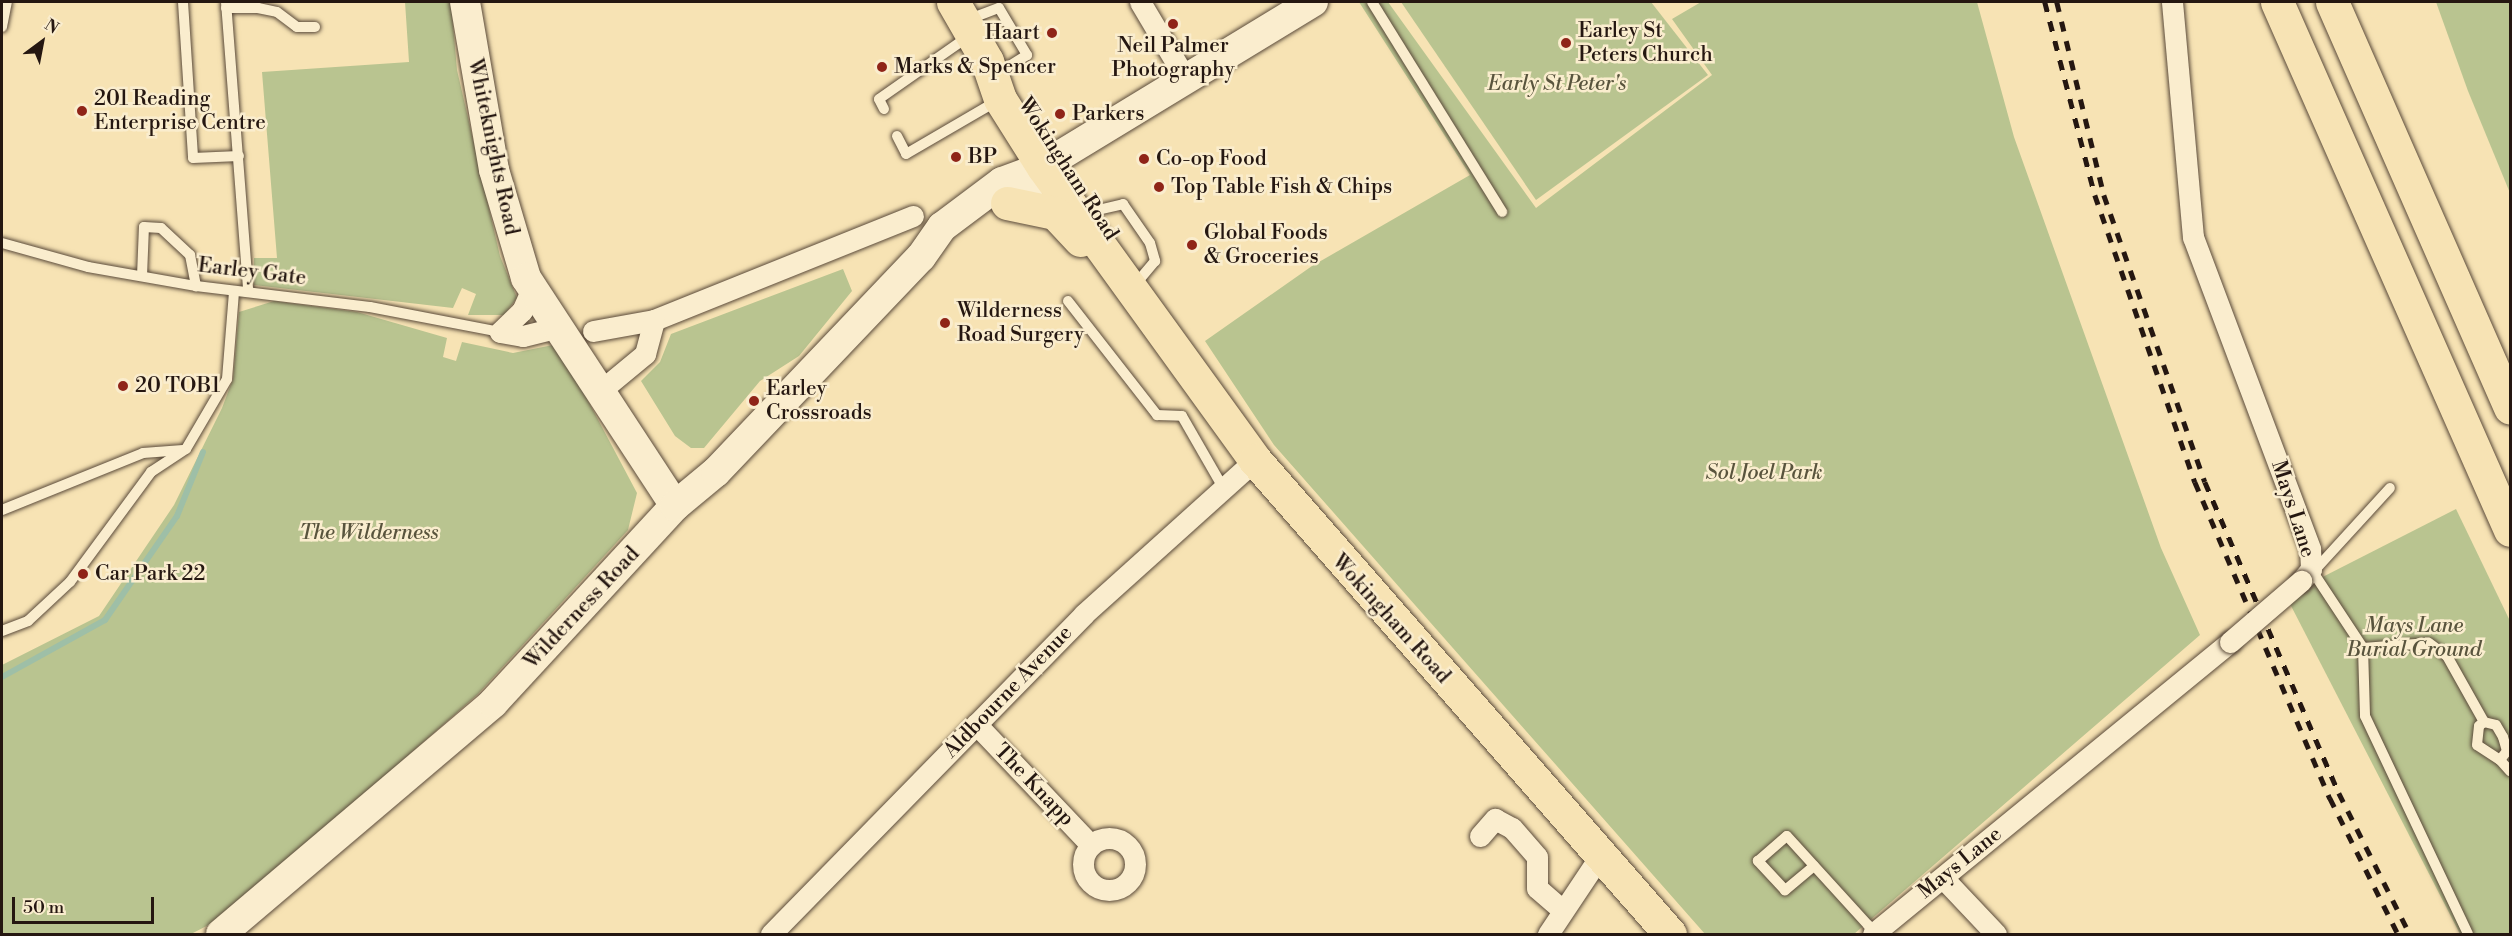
<!DOCTYPE html>
<style>
body{margin:0}
#map{position:relative;width:2512px;height:936px;overflow:hidden;background:#f7e3b4;font-family:"Libre Bodoni",serif}
div>[style]{position:absolute}
.green>*{inset:0;background:#b9c490}
.stream>*{height:6px;margin:-3px;padding:0 3px;transform-origin:3px;border-radius:3px;background:#9ebfa7}
.roads{filter:drop-shadow(0 0 2px #5a4a3a) drop-shadow(0 0 2px #5a4a3a)}
.lane>*{height:10px;margin:-5px;padding:0 5px;transform-origin:5px;border-radius:5px;background:#faedce}
.street>*{height:21px;margin:-10.5px;padding:0 10.5px;transform-origin:10.5px;border-radius:10.5px;background:#faedce}
.street>.ring{margin:-10.5px;padding:0;box-sizing:content-box;background:none;border:21px solid #faedce;border-radius:50%}
.secondary>*{height:30px;margin:-15px;padding:0 15px;transform-origin:15px;border-radius:15px;background:#faedce}
.primary>*{height:33px;margin:-16.5px;padding:0 16.5px;transform-origin:16.5px;border-radius:16.5px;background:#f7e3b4}
.rail>*{height:4.5px;margin-top:-2.25px;transform-origin:0;background:repeating-linear-gradient(90deg,#251711 0 10px,transparent 0 20px)}
.bridges{filter:drop-shadow(0 0 2px #5a4a3a) drop-shadow(0 0 2px #5a4a3a)}
.street-bridge>*{height:21px;margin:-10.5px;padding:0 10.5px;transform-origin:10.5px;border-radius:10.5px;background:#faedce}
.dots>*{width:16px;height:16px;translate:-50% -50%;box-sizing:border-box;border:3px solid #faedce;border-radius:50%}
span{translate:-50% -50%;white-space:nowrap;text-align:center;line-height:1.15;-webkit-text-stroke:5px #faedce;paint-order:stroke}
.poi-label{font-size:21px;color:#251711}
.left{translate:0 -50%;text-align:left}
.right{translate:-100% -50%;text-align:right}
.park-label{font-size:21px;color:#59543d;font-style:italic}
.street-label{font-size:21px;color:#251711}
.frame{position:absolute;inset:0;border:3px solid #251711;pointer-events:none}
.north{position:absolute;left:12px;top:12px;width:60px;height:60px;-webkit-text-stroke:4px #faedce;paint-order:stroke;rotate:32deg;font-size:16px;font-weight:700;line-height:24px;text-align:center;color:#251711}
.north::after{content:'';display:block;margin:auto;width:21px;height:27px;background:#251711;clip-path:polygon(50% 0,100% 100%,50% 72%,0 100%)}
.scale{position:absolute;left:12px;top:897px;width:142px;height:27px;box-sizing:border-box;border:3px solid #251711;border-top:0;padding-left:8px;font-size:18px;line-height:21px;white-space:nowrap;color:#251711;-webkit-text-stroke:4px #faedce;paint-order:stroke}
</style>
<div id="map">
<div class="green">
<i style="clip-path:polygon(405px 2px,451px 2px,457px 70px,500px 256px,517px 298px,504px 315px,468px 315px,476px 294px,462px 288px,453px 308px,254px 285px,254px 258px,277px 258px,262px 72px,409px 62px)"></i>
<i style="clip-path:polygon(1359px 2px,1388px 2px,1536px 208px,1712px 75px,1672px 19px,1701px 2px,1977px 2px,2014px 137px,2161px 548px,2200px 635px,1854px 934px,1705px 934px,1274px 445px,1205px 341px,1312px 266px,1470px 175px)"></i>
<i style="clip-path:polygon(1401px 2px,1651px 2px,1708px 75px,1536px 200px)"></i>
<i style="clip-path:polygon(2436px 2px,2510px 2px,2510px 193px,2468px 91px)"></i>
<i style="clip-path:polygon(843px 269px,852px 291px,799px 356px,760px 381px,704px 448px,691px 448px,675px 436px,641px 381px,660px 362px,671px 334px)"></i>
<i style="clip-path:polygon(274px 301px,357px 312px,447px 338px,443px 357px,456px 361px,462px 342px,513px 353px,553px 345px,569px 365px,637px 493px,628px 530px,478px 694px,226px 916px,191px 934px,2px 934px,2px 665px,99px 616px,174px 505px,222px 408px,233px 379px,239px 312px)"></i>
<i style="clip-path:polygon(2456px 509px,2510px 621px,2510px 934px,2460px 934px,2288px 600px,2299px 589px)"></i>
</div>
<div class="stream">
<i style="left:2px;top:677px;width:118px;rotate:-29deg"></i>
<i style="left:105px;top:620px;width:126px;rotate:-55.3deg"></i>
<i style="left:177px;top:516px;width:69px;rotate:-67.9deg"></i>
</div>
<div class="roads">
<div class="lane">
<i style="left:183px;top:2px;width:156px;rotate:86.3deg"></i>
<i style="left:193px;top:158px;width:46px;rotate:-2.5deg"></i>
<i style="left:226px;top:2px;width:290px;rotate:85.6deg"></i>
<i style="left:1372px;top:2px;width:247px;rotate:58.2deg"></i>
<i style="left:226px;top:8px;width:32px"></i>
<i style="left:258px;top:8px;width:19px;rotate:12deg"></i>
<i style="left:277px;top:12px;width:25px;rotate:37deg"></i>
<i style="left:297px;top:27px;width:18px"></i>
<i style="left:967px;top:20px;width:34px;rotate:-21deg"></i>
<i style="left:999px;top:8px;width:55px;rotate:59.2deg"></i>
<i style="left:1027px;top:55px;width:32px;rotate:148deg"></i>
<i style="left:2px;top:27px;width:25px;rotate:-79deg"></i>
<i style="left:884px;top:109px;width:11px;rotate:-117deg"></i>
<i style="left:879px;top:99px;width:110px;rotate:-35deg"></i>
<i style="left:897px;top:136px;width:20px;rotate:63deg"></i>
<i style="left:906px;top:154px;width:105px;rotate:-30.2deg"></i>
<i style="left:1098px;top:210px;width:26px;rotate:-13deg"></i>
<i style="left:1123px;top:204px;width:47px;rotate:55.3deg"></i>
<i style="left:1150px;top:243px;width:19px;rotate:74deg"></i>
<i style="left:1155px;top:261px;width:33px;rotate:130deg"></i>
<i style="left:2px;top:243px;width:89px;rotate:15.6deg"></i>
<i style="left:88px;top:267px;width:110px;rotate:10deg"></i>
<i style="left:196px;top:286px;width:175px;rotate:6.9deg"></i>
<i style="left:370px;top:307px;width:132px;rotate:10.9deg"></i>
<i style="left:142px;top:276px;width:49px;rotate:-87.7deg"></i>
<i style="left:144px;top:227px;width:17px;rotate:3deg"></i>
<i style="left:161px;top:228px;width:40px;rotate:43deg"></i>
<i style="left:190px;top:255px;width:32px;rotate:79deg"></i>
<i style="left:1068px;top:301px;width:145px;rotate:52deg"></i>
<i style="left:1157px;top:415px;width:25px;rotate:2deg"></i>
<i style="left:1182px;top:416px;width:84px;rotate:60.1deg"></i>
<i style="left:2px;top:510px;width:152px;rotate:-22deg"></i>
<i style="left:143px;top:453px;width:40px;rotate:-4.3deg"></i>
<i style="left:2311px;top:569px;width:95px;rotate:56.6deg"></i>
<i style="left:2363px;top:648px;width:68px;rotate:88.3deg"></i>
<i style="left:2365px;top:716px;width:241px;rotate:64.7deg"></i>
<i style="left:2315px;top:570px;width:111px;rotate:-47.6deg"></i>
<i style="left:2px;top:631px;width:28px;rotate:-21deg"></i>
<i style="left:28px;top:621px;width:57px;rotate:-42.9deg"></i>
<i style="left:70px;top:582px;width:137px;rotate:-53.6deg"></i>
<i style="left:151px;top:472px;width:42px;rotate:-33.3deg"></i>
<i style="left:186px;top:449px;width:81px;rotate:-59.6deg"></i>
<i style="left:227px;top:379px;width:87px;rotate:-85.4deg"></i>
<i style="left:2363px;top:648px;width:66px;rotate:-4.3deg"></i>
<i style="left:2429px;top:643px;width:22px;rotate:36deg"></i>
<i style="left:2447px;top:656px;width:76px;rotate:60.7deg"></i>
<i style="left:2484px;top:722px;width:12px;rotate:14deg"></i>
<i style="left:2496px;top:725px;width:14px;rotate:60deg"></i>
<i style="left:2503px;top:737px;width:15px;rotate:74deg"></i>
<i style="left:2507px;top:751px;width:11px;rotate:128deg"></i>
<i style="left:2500px;top:760px;width:27px;rotate:-147deg"></i>
<i style="left:2477px;top:745px;width:19px;rotate:-84deg"></i>
<i style="left:2479px;top:726px;width:6px;rotate:-39deg"></i>
<i style="left:2500px;top:760px;width:15px;rotate:48deg"></i>
<i style="left:1814px;top:866px;width:38px;rotate:140deg"></i>
<i style="left:1785px;top:890px;width:40px;rotate:-133deg"></i>
<i style="left:1758px;top:861px;width:38px;rotate:-41deg"></i>
<i style="left:1787px;top:836px;width:120px;rotate:47.7deg"></i>
<i style="left:1868px;top:925px;width:11px;rotate:49deg"></i>
</div>
<div class="street">
<i style="left:1140px;top:2px;width:86px;rotate:59.3deg"></i>
<i style="left:2172px;top:2px;width:236px;rotate:84.9deg"></i>
<i style="left:2193px;top:237px;width:333px;rotate:69.4deg"></i>
<i style="left:2310px;top:549px;width:20px;rotate:87deg"></i>
<i style="left:2311px;top:569px;width:16px;rotate:130deg"></i>
<i style="left:593px;top:331px;width:62px;rotate:-10.2deg"></i>
<i style="left:654px;top:320px;width:279px;rotate:-21.9deg"></i>
<i style="left:500px;top:332px;width:23px;rotate:10deg"></i>
<i style="left:523px;top:336px;width:33px;rotate:-14deg"></i>
<i style="left:500px;top:332px;width:30px;rotate:-44deg"></i>
<i style="left:522px;top:311px;width:24px;rotate:-66deg"></i>
<i style="left:599px;top:392px;width:60px;rotate:-39.6deg"></i>
<i style="left:645px;top:354px;width:35px;rotate:-75deg"></i>
<i style="left:976px;top:724px;width:167px;rotate:46.5deg"></i>
<i style="left:1480px;top:836px;width:23px;rotate:-49deg"></i>
<i style="left:1495px;top:819px;width:19px;rotate:28deg"></i>
<i style="left:1512px;top:828px;width:38px;rotate:49deg"></i>
<i style="left:1537px;top:857px;width:31px;rotate:90deg"></i>
<i style="left:1537px;top:888px;width:33px;rotate:41deg"></i>
<i class="ring" style="left:1083px;top:838px;width:31px;height:31px"></i>
<i style="left:1943px;top:878px;width:77px;rotate:46.6deg"></i>
<i style="left:771px;top:934px;width:448px;rotate:-45.6deg"></i>
<i style="left:1084px;top:614px;width:230px;rotate:-42deg"></i>
<i style="left:1548px;top:934px;width:94px;rotate:-56.3deg"></i>
<i style="left:1873px;top:934px;width:461px;rotate:-39.3deg"></i>
</div>
<div class="secondary">
<i style="left:465px;top:2px;width:170px;rotate:80.2deg"></i>
<i style="left:494px;top:170px;width:113px;rotate:73.5deg"></i>
<i style="left:526px;top:278px;width:272px;rotate:56.8deg"></i>
<i style="left:1032px;top:183px;width:40px;rotate:-44deg"></i>
<i style="left:1061px;top:155px;width:295px;rotate:-31.3deg"></i>
<i style="left:221px;top:934px;width:357px;rotate:-40.3deg"></i>
<i style="left:493px;top:703px;width:268px;rotate:-47.3deg"></i>
<i style="left:675px;top:506px;width:53px;rotate:-39.7deg"></i>
<i style="left:716px;top:472px;width:297px;rotate:-46.4deg"></i>
<i style="left:921px;top:257px;width:37px;rotate:-55deg"></i>
<i style="left:942px;top:227px;width:75px;rotate:-36.9deg"></i>
<i style="left:1002px;top:182px;width:44px;rotate:-20.1deg"></i>
</div>
<div class="primary">
<i style="left:953px;top:2px;width:68px;rotate:60deg"></i>
<i style="left:987px;top:61px;width:40px;rotate:71.1deg"></i>
<i style="left:1000px;top:99px;width:80px;rotate:57.7deg"></i>
<i style="left:1043px;top:167px;width:362px;rotate:54.1deg"></i>
<i style="left:1255px;top:460px;width:630px;rotate:48.8deg"></i>
<i style="left:2277px;top:2px;width:577px;rotate:66.19deg"></i>
<i style="left:2332px;top:2px;width:443px;rotate:66.3deg"></i>
<i style="left:1007px;top:203px;width:49px;rotate:11.8deg"></i>
<i style="left:1055px;top:213px;width:37px;rotate:47deg"></i>
</div>
</div>
<div class="rail">
<i style="left:2045px;top:2px;width:199px;rotate:75.5deg"></i>
<i style="left:2095px;top:195px;width:304px;rotate:70.8deg"></i>
<i style="left:2195px;top:482px;width:344px;rotate:66.9deg"></i>
<i style="left:2330px;top:798px;width:152px;rotate:63.4deg"></i>
<i style="left:2057px;top:2px;width:199px;rotate:76.3deg"></i>
<i style="left:2104px;top:195px;width:304px;rotate:70.6deg"></i>
<i style="left:2205px;top:482px;width:339px;rotate:66.7deg"></i>
<i style="left:2339px;top:793px;width:158px;rotate:63.3deg"></i>
</div>
<div class="bridges">
<div class="street-bridge">
<i style="left:2230px;top:642px;width:94px;rotate:-40.7deg"></i>
</div>
</div>
<div class="dots">
<i style="left:1173px;top:24px;background:#8f2418"></i>
<i style="left:1052px;top:33px;background:#8f2418"></i>
<i style="left:1566px;top:43px;background:#8f2418"></i>
<i style="left:882px;top:67px;background:#8f2418"></i>
<i style="left:82px;top:111px;background:#8f2418"></i>
<i style="left:1060px;top:114px;background:#8f2418"></i>
<i style="left:956px;top:157px;background:#8f2418"></i>
<i style="left:1144px;top:159px;background:#8f2418"></i>
<i style="left:1159px;top:187px;background:#8f2418"></i>
<i style="left:1192px;top:245px;background:#8f2418"></i>
<i style="left:945px;top:323px;background:#8f2418"></i>
<i style="left:123px;top:386px;background:#8f2418"></i>
<i style="left:754px;top:401px;background:#8f2418"></i>
<i style="left:83px;top:574px;background:#8f2418"></i>
</div>
<div class="poi-label">
<span class="left" style="left:1578px;top:43px">Earley St<br>Peters Church</span>
<span class="right" style="left:1040px;top:33px">Haart</span>
<span style="left:1173px;top:58px">Neil Palmer<br>Photography</span>
<span class="left" style="left:894px;top:67px">Marks &amp; Spencer</span>
<span class="left" style="left:94px;top:111px">201 Reading<br>Enterprise Centre</span>
<span class="left" style="left:1072px;top:114px">Parkers</span>
<span class="left" style="left:968px;top:157px">BP</span>
<span class="left" style="left:1156px;top:159px">Co-op Food</span>
<span class="left" style="left:1171px;top:187px">Top Table Fish &amp; Chips</span>
<span class="left" style="left:1204px;top:245px">Global Foods<br>&amp; Groceries</span>
<span class="left" style="left:957px;top:323px">Wilderness<br>Road Surgery</span>
<span class="left" style="left:135px;top:386px">20 TOB1</span>
<span class="left" style="left:766px;top:401px">Earley<br>Crossroads</span>
<span class="left" style="left:95px;top:574px">Car Park 22</span>
</div>
<div class="park-label">
<span style="left:1557px;top:84px">Early St Peter's</span>
<span style="left:1764px;top:473px">Sol Joel Park</span>
<span style="left:369px;top:533px">The Wilderness</span>
<span style="left:2414px;top:638px">Mays Lane<br>Burial Ground</span>
</div>
<div class="street-label">
<span style="left:493px;top:147px;rotate:78deg">Whiteknights Road</span>
<span style="left:1068px;top:169px;rotate:57deg">Wokingham Road</span>
<span style="left:252px;top:272px;rotate:7deg">Earley Gate</span>
<span style="left:2293px;top:509px;rotate:72deg">Mays Lane</span>
<span style="left:582px;top:608px;rotate:-47deg">Wilderness Road</span>
<span style="left:1391px;top:619px;rotate:48deg">Wokingham Road</span>
<span style="left:1008px;top:692px;rotate:-46deg">Aldbourne Avenue</span>
<span style="left:1034px;top:785px;rotate:46deg">The Knapp</span>
<span style="left:1960px;top:863px;rotate:-39deg">Mays Lane</span>
</div>
<div class="frame"></div>
<div class="north">N</div>
<div class="scale">50 m</div>
</div>
